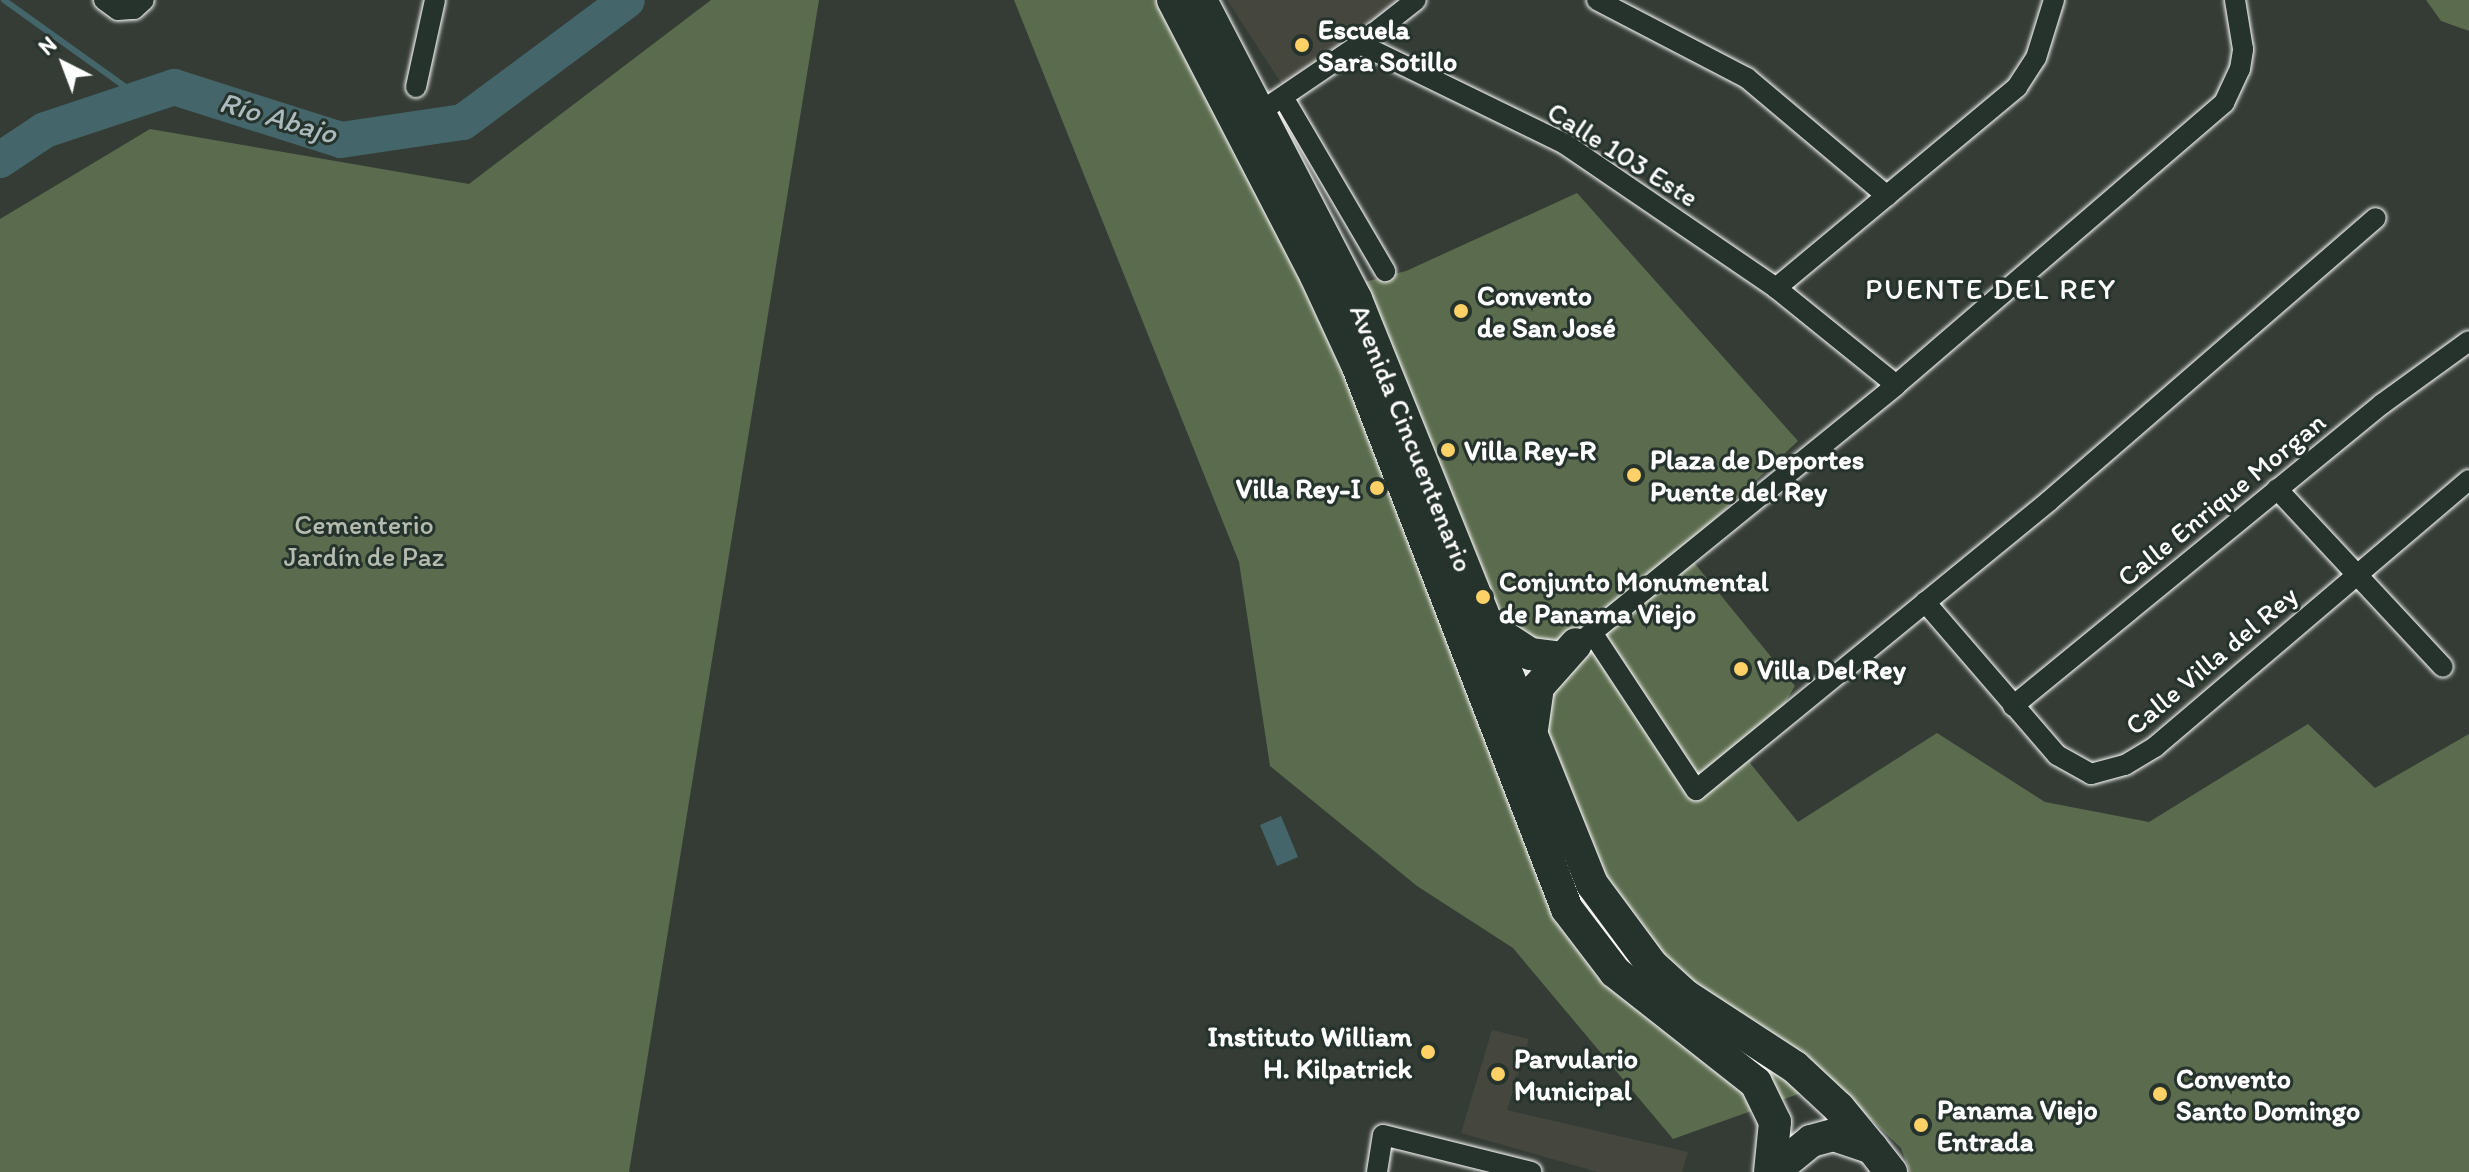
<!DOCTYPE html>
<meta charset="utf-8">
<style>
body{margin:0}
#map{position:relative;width:2469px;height:1172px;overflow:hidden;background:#343c35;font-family:Itim,sans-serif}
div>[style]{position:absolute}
.built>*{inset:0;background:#45473f}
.green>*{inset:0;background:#5b6b4d}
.water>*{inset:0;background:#44666a}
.stream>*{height:6px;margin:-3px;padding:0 3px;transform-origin:3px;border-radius:3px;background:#44666a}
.river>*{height:36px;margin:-18px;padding:0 18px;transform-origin:18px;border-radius:18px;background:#44666a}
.roads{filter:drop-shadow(0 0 2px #fff) drop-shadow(0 0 2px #fff)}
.street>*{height:20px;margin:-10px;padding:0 10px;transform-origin:10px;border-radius:10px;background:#26332d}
.primary>*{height:32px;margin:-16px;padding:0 16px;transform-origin:16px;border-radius:16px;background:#26332d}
.dots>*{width:22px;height:22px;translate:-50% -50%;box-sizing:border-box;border:4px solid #26332d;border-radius:50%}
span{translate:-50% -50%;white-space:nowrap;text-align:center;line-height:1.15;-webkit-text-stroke:6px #26332d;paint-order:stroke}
.poi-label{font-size:28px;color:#fff;font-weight:700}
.left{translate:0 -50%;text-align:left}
.right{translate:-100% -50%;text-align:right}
.street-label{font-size:28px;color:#fff}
.park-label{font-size:28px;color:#b5bcaf}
.water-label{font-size:30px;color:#abbabc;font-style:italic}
.neighbourhood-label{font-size:30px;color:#fff;letter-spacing:2px}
.north{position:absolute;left:24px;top:24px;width:80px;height:80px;-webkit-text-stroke:6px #26332d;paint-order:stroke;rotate:318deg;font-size:22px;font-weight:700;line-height:32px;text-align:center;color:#fff}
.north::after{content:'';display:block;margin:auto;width:28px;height:36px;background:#fff;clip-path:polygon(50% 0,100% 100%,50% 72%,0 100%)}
</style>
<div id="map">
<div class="built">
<i style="clip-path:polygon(1227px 0,1406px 0,1285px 89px)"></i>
<i style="clip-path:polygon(1492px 1030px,1529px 1039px,1507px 1110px,1688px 1152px,1682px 1172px,1598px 1172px,1461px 1133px)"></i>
</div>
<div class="green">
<i style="clip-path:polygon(711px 0,819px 0,629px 1172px,0 1172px,0 219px,150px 129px,469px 184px)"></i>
<i style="clip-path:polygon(1014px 0,1158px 0,1315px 295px,1406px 271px,1577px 193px,1798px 441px,1683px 549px,1795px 686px,1750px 763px,1798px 822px,1937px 733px,2045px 802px,2149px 822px,2308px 724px,2375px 788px,2469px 734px,2469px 1172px,1910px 1172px,1901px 1148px,1832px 1082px,1673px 1139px,1513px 948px,1417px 886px,1270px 766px,1239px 562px)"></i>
<i style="clip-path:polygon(2426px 0,2469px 0,2469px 31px,2441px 21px)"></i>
</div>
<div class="water">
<i style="clip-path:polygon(1281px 816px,1298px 857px,1277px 866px,1260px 825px)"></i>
</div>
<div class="stream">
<i style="left:4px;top:0;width:168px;rotate:35.6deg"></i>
</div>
<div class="river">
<i style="left:0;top:160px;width:54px;rotate:-33.7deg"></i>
<i style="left:45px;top:130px;width:136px;rotate:-18.4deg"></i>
<i style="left:174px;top:87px;width:175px;rotate:17.6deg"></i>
<i style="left:341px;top:140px;width:123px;rotate:-8.4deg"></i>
<i style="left:463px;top:122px;width:204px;rotate:-36.6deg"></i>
</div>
<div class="roads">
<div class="street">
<i style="left:104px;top:0;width:17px;rotate:36deg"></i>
<i style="left:118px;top:10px;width:16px;rotate:-4deg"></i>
<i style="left:134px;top:9px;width:13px;rotate:-42deg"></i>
<i style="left:1597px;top:0;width:169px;rotate:27.5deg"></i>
<i style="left:1747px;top:78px;width:183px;rotate:40.1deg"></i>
<i style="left:1360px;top:44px;width:71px;rotate:-38.2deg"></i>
<i style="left:416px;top:87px;width:89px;rotate:-77.7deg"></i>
<i style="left:1283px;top:97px;width:202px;rotate:59.6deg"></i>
<i style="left:1260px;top:112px;width:121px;rotate:-34.2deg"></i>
<i style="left:1360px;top:44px;width:228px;rotate:26deg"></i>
<i style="left:1565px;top:144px;width:255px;rotate:34.3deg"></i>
<i style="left:1776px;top:288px;width:154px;rotate:38.9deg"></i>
<i style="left:1776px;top:288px;width:314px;rotate:-39.8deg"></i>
<i style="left:2017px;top:87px;width:35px;rotate:-57deg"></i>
<i style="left:2036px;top:58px;width:61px;rotate:-72.8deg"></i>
<i style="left:2277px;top:489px;width:243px;rotate:47deg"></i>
<i style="left:1925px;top:602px;width:202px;rotate:49.2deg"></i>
<i style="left:2057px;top:755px;width:39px;rotate:29deg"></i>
<i style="left:2091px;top:774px;width:35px;rotate:-15deg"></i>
<i style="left:2125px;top:765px;width:35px;rotate:-31deg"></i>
<i style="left:2155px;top:747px;width:412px;rotate:-40.4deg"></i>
<i style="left:1593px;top:634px;width:187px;rotate:56.6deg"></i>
<i style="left:1696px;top:790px;width:456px;rotate:-39.3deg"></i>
<i style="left:2049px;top:501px;width:432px;rotate:-40.9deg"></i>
<i style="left:1584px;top:639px;width:402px;rotate:-39.1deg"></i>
<i style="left:1896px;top:385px;width:433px;rotate:-40.7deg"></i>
<i style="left:2224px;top:103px;width:38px;rotate:-65deg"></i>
<i style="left:2240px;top:69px;width:20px;rotate:-81deg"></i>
<i style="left:2243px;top:49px;width:50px;rotate:-99.3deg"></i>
<i style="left:2013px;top:706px;width:477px;rotate:-39.3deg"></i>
<i style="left:2382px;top:404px;width:107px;rotate:-35.9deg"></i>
<i style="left:1377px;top:1172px;width:37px;rotate:-81deg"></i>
<i style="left:1383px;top:1135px;width:153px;rotate:14deg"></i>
</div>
<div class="primary">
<i style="left:1173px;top:0;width:311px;rotate:62.6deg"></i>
<i style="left:1316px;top:276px;width:100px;rotate:65.2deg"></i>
<i style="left:1358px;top:367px;width:581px;rotate:68.91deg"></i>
<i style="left:1567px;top:909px;width:79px;rotate:52.7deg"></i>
<i style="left:1615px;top:972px;width:179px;rotate:38.2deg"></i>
<i style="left:1756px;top:1083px;width:43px;rotate:64deg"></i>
<i style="left:1775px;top:1122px;width:50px;rotate:95.7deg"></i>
<i style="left:1201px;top:0;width:337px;rotate:62.6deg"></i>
<i style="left:1356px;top:299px;width:631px;rotate:68.03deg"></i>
<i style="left:1592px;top:884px;width:101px;rotate:53.5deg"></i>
<i style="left:1652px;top:965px;width:46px;rotate:42.4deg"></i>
<i style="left:1686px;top:996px;width:130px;rotate:33.1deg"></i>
<i style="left:1795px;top:1067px;width:60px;rotate:43deg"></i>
<i style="left:1839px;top:1108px;width:52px;rotate:50.5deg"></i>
<i style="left:1489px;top:627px;width:49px;rotate:33.4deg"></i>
<i style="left:1530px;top:654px;width:26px;rotate:7deg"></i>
<i style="left:1532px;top:729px;width:42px;rotate:-81.9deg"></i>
<i style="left:1538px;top:687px;width:57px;rotate:-48.5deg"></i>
<i style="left:1773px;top:1172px;width:49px;rotate:-39.2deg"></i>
<i style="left:1811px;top:1141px;width:24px;rotate:-15deg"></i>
<i style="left:1834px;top:1135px;width:40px;rotate:18.9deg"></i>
<i style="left:1872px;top:1148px;width:31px;rotate:52deg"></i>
</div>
</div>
<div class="dots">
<i style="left:1302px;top:45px;background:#ffd166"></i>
<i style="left:1461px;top:311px;background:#ffd166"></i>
<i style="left:1448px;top:450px;background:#ffd166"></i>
<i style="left:1634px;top:475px;background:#ffd166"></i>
<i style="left:1377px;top:488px;background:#ffd166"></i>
<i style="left:1483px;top:597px;background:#ffd166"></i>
<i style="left:1741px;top:669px;background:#ffd166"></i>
<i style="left:1428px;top:1052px;background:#ffd166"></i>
<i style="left:1498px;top:1074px;background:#ffd166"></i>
<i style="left:2160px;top:1094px;background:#ffd166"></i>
<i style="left:1921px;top:1125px;background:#ffd166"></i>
</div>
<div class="poi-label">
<span class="left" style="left:1318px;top:45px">Escuela<br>Sara Sotillo</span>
<span class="left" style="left:1477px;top:311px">Convento<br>de San José</span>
<span class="left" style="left:1464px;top:450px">Villa Rey-R</span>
<span class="left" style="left:1650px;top:475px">Plaza de Deportes<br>Puente del Rey</span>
<span class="right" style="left:1361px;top:488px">Villa Rey-I</span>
<span class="left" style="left:1499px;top:597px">Conjunto Monumental<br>de Panama Viejo</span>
<span class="left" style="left:1757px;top:669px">Villa Del Rey</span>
<span class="right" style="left:1412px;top:1052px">Instituto William<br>H. Kilpatrick</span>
<span class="left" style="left:1514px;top:1074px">Parvulario<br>Municipal</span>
<span class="left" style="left:2176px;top:1094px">Convento<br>Santo Domingo</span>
<span class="left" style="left:1937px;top:1125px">Panama Viejo<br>Entrada</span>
</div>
<div class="street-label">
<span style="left:1623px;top:154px;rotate:32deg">Calle 103 Este</span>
<span style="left:1412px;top:438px;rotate:68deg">Avenida Cincuentenario</span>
<span style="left:2221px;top:499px;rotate:-39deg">Calle Enrique Morgan</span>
<span style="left:2211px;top:660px;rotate:-40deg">Calle Villa del Rey</span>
</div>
<div class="park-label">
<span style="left:364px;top:540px">Cementerio<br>Jardín de Paz</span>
</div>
<div class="water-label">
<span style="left:278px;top:118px;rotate:16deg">Río Abajo</span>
</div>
<div class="neighbourhood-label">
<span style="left:1991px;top:289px">PUENTE DEL REY</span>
</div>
<div class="north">N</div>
</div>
